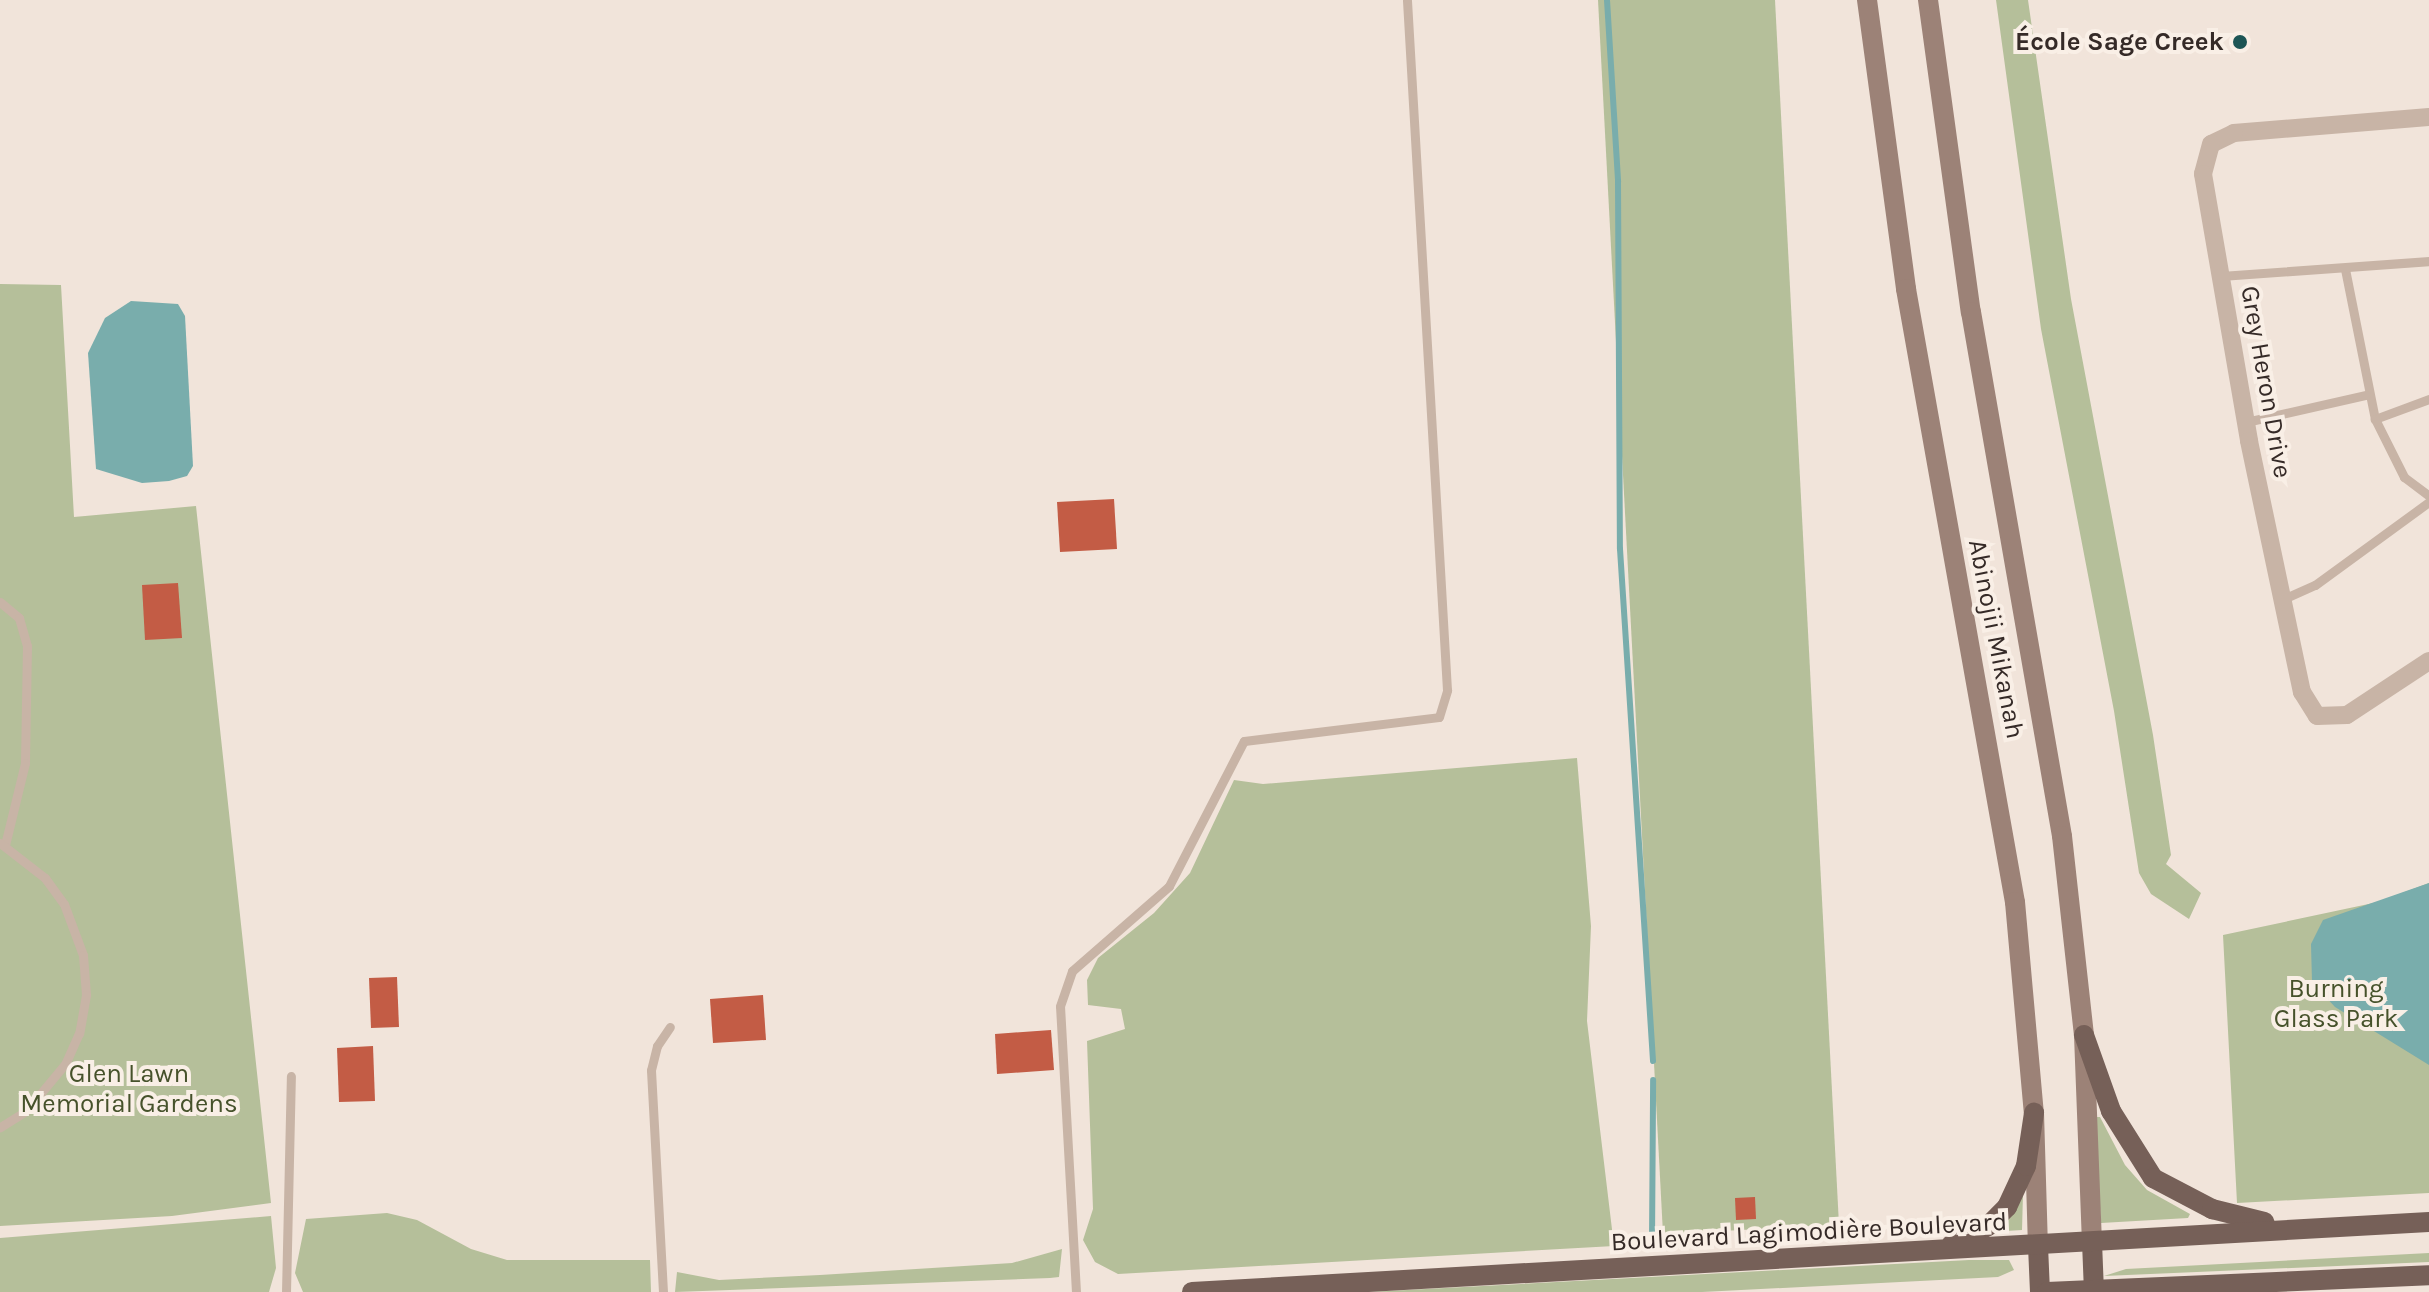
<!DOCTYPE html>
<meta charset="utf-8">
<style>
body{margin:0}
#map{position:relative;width:2429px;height:1292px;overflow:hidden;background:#f1e4da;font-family:Karla,sans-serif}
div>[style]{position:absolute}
.green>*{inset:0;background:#b5bf9a}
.water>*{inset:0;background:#79adac}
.stream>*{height:6px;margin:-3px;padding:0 3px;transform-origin:3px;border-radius:3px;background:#79adac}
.building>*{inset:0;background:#c35c45}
.lane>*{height:9px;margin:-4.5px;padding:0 4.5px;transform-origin:4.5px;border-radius:4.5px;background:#c8b4a6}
.street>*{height:18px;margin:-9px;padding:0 9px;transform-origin:9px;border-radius:9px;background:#c8b4a6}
.secondary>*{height:20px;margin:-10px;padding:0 10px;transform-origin:10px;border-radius:10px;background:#9c8277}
.primary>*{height:20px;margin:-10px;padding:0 10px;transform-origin:10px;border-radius:10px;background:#766058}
.dots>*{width:22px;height:22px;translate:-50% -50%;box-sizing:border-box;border:4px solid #f9efe6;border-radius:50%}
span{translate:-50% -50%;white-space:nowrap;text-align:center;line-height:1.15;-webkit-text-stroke:8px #f9efe6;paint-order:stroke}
.poi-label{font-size:26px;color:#352a27;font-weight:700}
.right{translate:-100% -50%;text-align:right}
.street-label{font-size:26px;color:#352a27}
.park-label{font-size:26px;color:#46522b}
</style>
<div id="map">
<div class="green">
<i style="clip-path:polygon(1598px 0,1775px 0,1839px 1225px,1663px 1234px)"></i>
<i style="clip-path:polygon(1996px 0,2028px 0,2071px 299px,2153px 735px,2171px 855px,2166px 864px,2201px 893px,2189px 919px,2151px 894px,2139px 873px,2114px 711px,2041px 329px)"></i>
<i style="clip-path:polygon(0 284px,61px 285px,74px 517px,196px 506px,271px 1203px,172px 1216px,0 1226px)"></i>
<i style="clip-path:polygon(1577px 758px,1591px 926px,1587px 1021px,1614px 1246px,1118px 1274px,1095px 1262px,1083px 1240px,1093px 1209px,1087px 1041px,1125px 1029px,1121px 1009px,1088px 1005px,1087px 980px,1098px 958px,1154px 913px,1190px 873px,1234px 780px,1263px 784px)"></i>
<i style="clip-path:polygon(2429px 883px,2429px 1193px,2237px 1203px,2223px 935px,2378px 902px)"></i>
<i style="clip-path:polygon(2094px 1117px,2100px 1117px,2125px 1165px,2147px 1190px,2190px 1214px,2188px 1218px,2101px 1223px)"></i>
<i style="clip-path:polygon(2023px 1194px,2022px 1230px,1990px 1232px)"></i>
<i style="clip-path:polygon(387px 1213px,417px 1220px,471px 1249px,507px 1260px,650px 1260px,651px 1292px,303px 1292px,295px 1273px,306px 1219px)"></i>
<i style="clip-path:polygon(271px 1216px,276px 1268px,269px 1292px,0 1292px,0 1238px)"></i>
<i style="clip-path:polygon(1062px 1249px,1059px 1277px,1050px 1278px,675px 1292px,677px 1272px,719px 1280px,820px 1275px,1012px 1263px)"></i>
<i style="clip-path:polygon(2429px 1253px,2429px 1262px,2104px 1276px,2126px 1269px)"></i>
<i style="clip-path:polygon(1969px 1260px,2009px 1260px,2014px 1270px,1998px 1277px,1702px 1292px,1369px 1292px)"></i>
</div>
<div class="water">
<i style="clip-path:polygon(131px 301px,178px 304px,185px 316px,193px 466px,187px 476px,169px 481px,142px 483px,96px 469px,88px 353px,105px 318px)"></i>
<i style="clip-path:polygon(2429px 883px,2429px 1065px,2335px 1007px,2312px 982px,2311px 944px,2323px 920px)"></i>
</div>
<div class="stream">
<i style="left:1607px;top:0;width:182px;rotate:86.5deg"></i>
<i style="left:1618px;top:182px;width:367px;rotate:89.7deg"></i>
<i style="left:1620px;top:549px;width:513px;rotate:86.31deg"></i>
<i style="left:1652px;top:1242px;width:162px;rotate:-89.6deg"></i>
</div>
<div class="building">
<i style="clip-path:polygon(1114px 499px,1117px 549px,1060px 552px,1057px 502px)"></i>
<i style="clip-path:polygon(178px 583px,182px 638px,145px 640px,142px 585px)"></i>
<i style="clip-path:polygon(397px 977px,399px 1027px,371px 1028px,369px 978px)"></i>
<i style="clip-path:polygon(763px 995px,766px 1040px,713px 1043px,710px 999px)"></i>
<i style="clip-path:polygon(1051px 1030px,1054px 1070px,997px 1074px,995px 1034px)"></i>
<i style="clip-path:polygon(373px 1046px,375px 1101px,339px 1102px,337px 1048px)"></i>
<i style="clip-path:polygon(1755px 1197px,1756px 1219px,1736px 1220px,1735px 1198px)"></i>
</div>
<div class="lane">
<i style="left:2345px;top:269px;width:153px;rotate:78.7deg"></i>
<i style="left:2221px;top:276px;width:209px;rotate:-4.1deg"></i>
<i style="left:2429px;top:399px;width:58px;rotate:159.7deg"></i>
<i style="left:2375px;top:419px;width:65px;rotate:63.4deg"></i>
<i style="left:2404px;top:477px;width:31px;rotate:37deg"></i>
<i style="left:2246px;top:422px;width:123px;rotate:-12.7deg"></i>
<i style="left:2281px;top:600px;width:37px;rotate:-24deg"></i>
<i style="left:2315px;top:585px;width:141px;rotate:-36.1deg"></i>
<i style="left:0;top:602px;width:25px;rotate:40deg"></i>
<i style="left:19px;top:618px;width:29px;rotate:74deg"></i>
<i style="left:27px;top:646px;width:117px;rotate:91deg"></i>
<i style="left:25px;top:763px;width:84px;rotate:103.7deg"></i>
<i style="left:0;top:843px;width:57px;rotate:37.9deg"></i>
<i style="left:45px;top:878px;width:32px;rotate:54deg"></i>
<i style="left:64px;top:904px;width:54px;rotate:69.6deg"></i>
<i style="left:83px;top:955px;width:40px;rotate:85.7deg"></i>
<i style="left:86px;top:995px;width:39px;rotate:100deg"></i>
<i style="left:79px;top:1033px;width:34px;rotate:114deg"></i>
<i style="left:65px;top:1064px;width:61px;rotate:129.7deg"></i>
<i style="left:26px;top:1111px;width:31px;rotate:148deg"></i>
<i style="left:286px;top:1292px;width:216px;rotate:-88.7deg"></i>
<i style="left:663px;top:1292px;width:222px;rotate:-93.1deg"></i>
<i style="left:651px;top:1070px;width:25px;rotate:-76deg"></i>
<i style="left:657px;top:1046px;width:23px;rotate:-56deg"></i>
<i style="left:1076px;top:1292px;width:286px;rotate:-93.2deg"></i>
<i style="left:1060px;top:1006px;width:37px;rotate:-71deg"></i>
<i style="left:1072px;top:971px;width:129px;rotate:-41.2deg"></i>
<i style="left:1169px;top:886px;width:163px;rotate:-62.7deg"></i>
<i style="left:1244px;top:741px;width:196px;rotate:-7deg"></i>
<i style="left:1439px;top:717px;width:28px;rotate:-73deg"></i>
<i style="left:1447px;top:690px;width:691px;rotate:-93.32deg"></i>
</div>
<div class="street">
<i style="left:2429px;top:117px;width:196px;rotate:175.3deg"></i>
<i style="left:2234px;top:133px;width:25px;rotate:154deg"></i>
<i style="left:2211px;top:144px;width:31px;rotate:105deg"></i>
<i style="left:2203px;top:174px;width:271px;rotate:80.2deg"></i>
<i style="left:2249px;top:441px;width:257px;rotate:78.1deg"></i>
<i style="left:2302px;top:692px;width:28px;rotate:58deg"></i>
<i style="left:2317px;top:716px;width:30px;rotate:-2deg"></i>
<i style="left:2347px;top:715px;width:98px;rotate:-33.4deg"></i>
</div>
<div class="secondary">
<i style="left:1867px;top:0;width:292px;rotate:82.3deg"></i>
<i style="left:1906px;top:289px;width:623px;rotate:79.92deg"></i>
<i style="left:2015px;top:902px;width:212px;rotate:84.9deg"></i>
<i style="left:2034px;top:1113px;width:133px;rotate:88.3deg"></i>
<i style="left:1928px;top:0;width:315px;rotate:82.2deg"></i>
<i style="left:1971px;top:312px;width:532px;rotate:80.15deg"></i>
<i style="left:2062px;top:836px;width:200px;rotate:83.7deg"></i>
<i style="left:2084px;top:1035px;width:207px;rotate:87.8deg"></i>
</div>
<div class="primary">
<i style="left:2084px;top:1035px;width:81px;rotate:70.4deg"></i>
<i style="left:2111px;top:1111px;width:79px;rotate:57.9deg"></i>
<i style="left:2153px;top:1178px;width:67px;rotate:27.7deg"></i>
<i style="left:2212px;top:1209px;width:54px;rotate:14deg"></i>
<i style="left:2092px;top:1242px;width:50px;rotate:87.7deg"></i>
<i style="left:1951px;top:1245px;width:42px;rotate:-27.2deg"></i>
<i style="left:1988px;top:1226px;width:27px;rotate:-45deg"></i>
<i style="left:2007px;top:1207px;width:45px;rotate:-65.1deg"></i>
<i style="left:2026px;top:1166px;width:54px;rotate:-81.4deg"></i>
<i style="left:2038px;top:1246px;width:46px;rotate:87.5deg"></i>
<i style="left:1192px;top:1292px;width:1239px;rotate:-3.24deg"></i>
<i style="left:2047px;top:1292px;width:382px;rotate:-2.5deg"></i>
</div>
<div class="dots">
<i style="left:2240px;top:42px;background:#1d5555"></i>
</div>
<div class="poi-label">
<span class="right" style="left:2224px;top:42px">École Sage Creek</span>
</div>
<div class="street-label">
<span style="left:2266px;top:382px;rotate:80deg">Grey Heron Drive</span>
<span style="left:1996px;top:639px;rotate:79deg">Abinojii Mikanah</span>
<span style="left:1809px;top:1232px;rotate:-3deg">Boulevard Lagimodière Boulevard</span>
</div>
<div class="park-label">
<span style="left:2336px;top:1004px">Burning<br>Glass Park</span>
<span style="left:129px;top:1089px">Glen Lawn<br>Memorial Gardens</span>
</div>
</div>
